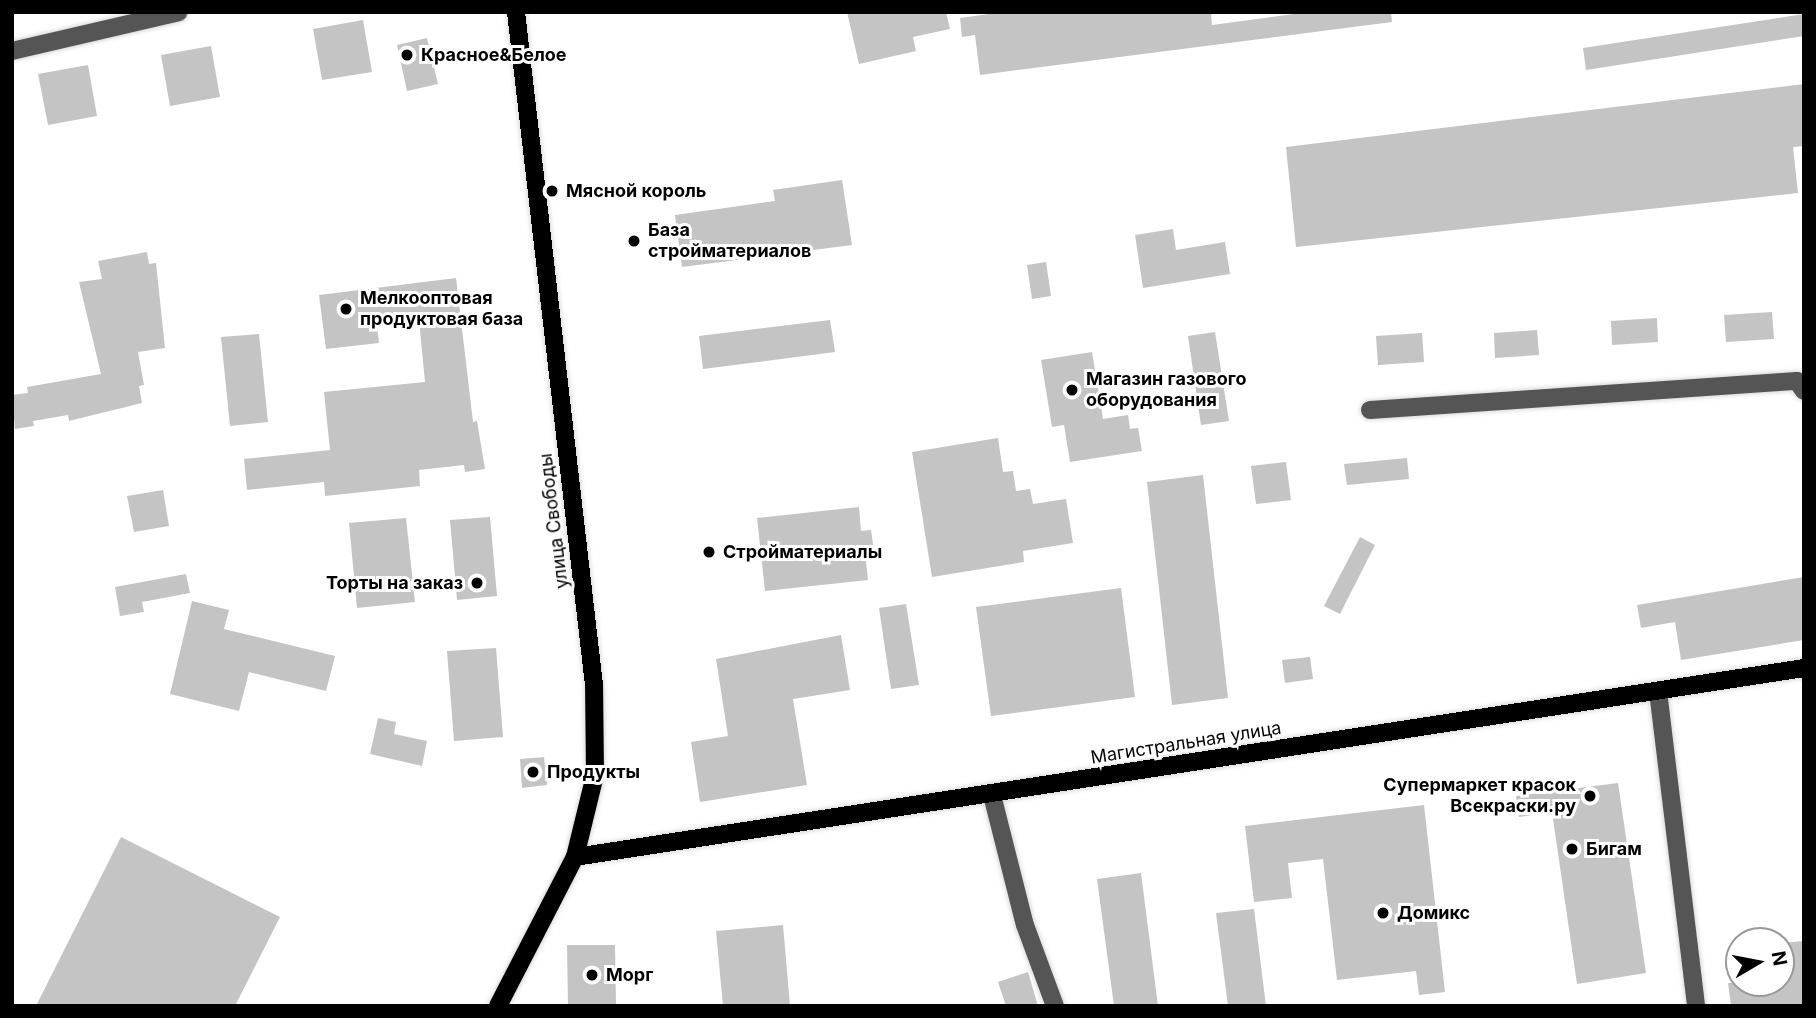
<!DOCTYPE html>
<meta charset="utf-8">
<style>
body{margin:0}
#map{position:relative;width:1816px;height:1018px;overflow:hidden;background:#fff;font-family:Inter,sans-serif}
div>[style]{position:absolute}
.building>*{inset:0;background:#c4c4c4}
.roads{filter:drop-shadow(0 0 2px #dbdbdb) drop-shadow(0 0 2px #dbdbdb)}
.minor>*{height:18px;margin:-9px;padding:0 9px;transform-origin:9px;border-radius:9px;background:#555}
.major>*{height:18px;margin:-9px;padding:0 9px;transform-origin:9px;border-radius:9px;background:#000}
.dots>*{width:19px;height:19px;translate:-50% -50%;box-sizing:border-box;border:4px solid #fff;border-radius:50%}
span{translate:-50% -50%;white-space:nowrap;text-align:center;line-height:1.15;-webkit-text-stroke:6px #fff;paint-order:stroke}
.poi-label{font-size:18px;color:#000;font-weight:700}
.left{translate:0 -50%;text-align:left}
.right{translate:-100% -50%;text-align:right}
.street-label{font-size:18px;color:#000}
.frame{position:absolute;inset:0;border:14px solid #000;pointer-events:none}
.north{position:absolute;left:1725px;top:927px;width:70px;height:70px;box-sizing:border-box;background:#fff;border:2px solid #999;border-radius:50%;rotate:80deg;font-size:19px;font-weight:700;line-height:28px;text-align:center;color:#000}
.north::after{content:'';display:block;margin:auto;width:24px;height:32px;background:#000;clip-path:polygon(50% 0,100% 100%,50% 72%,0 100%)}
</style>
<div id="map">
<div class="building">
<i style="clip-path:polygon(847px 12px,946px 12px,950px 29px,913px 37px,916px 51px,859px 64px)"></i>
<i style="clip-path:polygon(1004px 12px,1211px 12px,1212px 25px,1308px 12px,1391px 12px,1392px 22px,980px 75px,975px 35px,962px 37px,960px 18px)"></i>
<i style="clip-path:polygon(1804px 14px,1804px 36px,1586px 70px,1583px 48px)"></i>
<i style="clip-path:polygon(363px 20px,372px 72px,322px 80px,313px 29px)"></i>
<i style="clip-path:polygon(427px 38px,438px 84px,407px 91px,397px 45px)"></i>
<i style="clip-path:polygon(211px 46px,220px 97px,170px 106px,161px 55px)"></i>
<i style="clip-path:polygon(88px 65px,97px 116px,48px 125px,38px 74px)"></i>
<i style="clip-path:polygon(1804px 84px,1804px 146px,1793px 147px,1798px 193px,1296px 247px,1286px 147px)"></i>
<i style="clip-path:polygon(842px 180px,852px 245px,682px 267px,675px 215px,775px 201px,773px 190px)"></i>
<i style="clip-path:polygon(1173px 229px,1176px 250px,1225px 242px,1230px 274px,1143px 288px,1135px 235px)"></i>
<i style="clip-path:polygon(147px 252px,149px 264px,156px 263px,165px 348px,138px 352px,144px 385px,139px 386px,142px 403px,69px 421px,68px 415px,33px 421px,34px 426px,15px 429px,12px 395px,28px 393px,27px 387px,101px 374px,79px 282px,102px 279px,98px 261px)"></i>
<i style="clip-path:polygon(1046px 262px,1051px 296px,1032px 299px,1027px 265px)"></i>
<i style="clip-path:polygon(456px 278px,473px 422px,477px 421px,485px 469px,465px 472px,464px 465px,419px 470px,420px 486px,325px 496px,324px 482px,247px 490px,244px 459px,330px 450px,324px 392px,425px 382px,419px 320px,377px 325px,379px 343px,326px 349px,319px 295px)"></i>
<i style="clip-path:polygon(1772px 312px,1774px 339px,1726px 342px,1724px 315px)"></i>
<i style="clip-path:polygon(1657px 318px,1658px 342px,1612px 345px,1611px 321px)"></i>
<i style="clip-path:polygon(830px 320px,835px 352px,703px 369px,699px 336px)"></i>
<i style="clip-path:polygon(1537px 330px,1539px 355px,1495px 358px,1494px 333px)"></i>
<i style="clip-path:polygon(1215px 332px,1229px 421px,1201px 425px,1188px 336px)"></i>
<i style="clip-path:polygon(1422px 333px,1424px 362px,1378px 365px,1376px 336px)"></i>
<i style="clip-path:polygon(259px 334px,268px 422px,230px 426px,221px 337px)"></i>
<i style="clip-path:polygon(1092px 352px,1103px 419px,1128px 415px,1130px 429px,1138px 428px,1142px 451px,1070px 462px,1064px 425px,1052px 427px,1041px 360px)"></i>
<i style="clip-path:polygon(998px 438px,1003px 472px,1013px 471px,1016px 491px,1030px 489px,1033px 504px,1066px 499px,1073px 543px,1023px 551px,1024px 562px,932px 577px,912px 452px)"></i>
<i style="clip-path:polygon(1407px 458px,1409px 479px,1347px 485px,1344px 464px)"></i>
<i style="clip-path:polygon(1286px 462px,1291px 500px,1256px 504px,1251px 466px)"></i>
<i style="clip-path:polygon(1203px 475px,1228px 698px,1172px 705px,1147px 482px)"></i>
<i style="clip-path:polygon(163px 490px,169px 526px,134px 532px,127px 496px)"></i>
<i style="clip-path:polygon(859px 507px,861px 531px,871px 530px,874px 551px,865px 552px,868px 580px,765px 591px,757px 518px)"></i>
<i style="clip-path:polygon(490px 517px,497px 596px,457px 600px,450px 520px)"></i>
<i style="clip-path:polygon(406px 518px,415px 602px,357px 608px,349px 523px)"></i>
<i style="clip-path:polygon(1360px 537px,1375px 545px,1340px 614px,1324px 606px)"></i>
<i style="clip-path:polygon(186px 574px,190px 593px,142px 602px,144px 612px,120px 616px,115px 587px)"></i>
<i style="clip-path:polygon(1804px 577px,1804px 640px,1681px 660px,1675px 622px,1641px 628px,1637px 605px)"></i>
<i style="clip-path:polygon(1121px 588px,1135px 697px,991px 716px,976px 607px)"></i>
<i style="clip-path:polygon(192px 601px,229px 610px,224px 629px,335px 656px,326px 691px,249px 672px,239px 711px,170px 694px)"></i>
<i style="clip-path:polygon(906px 604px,919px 685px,891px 689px,879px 608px)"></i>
<i style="clip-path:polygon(841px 635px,850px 690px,793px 699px,807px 785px,700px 802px,691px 742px,728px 736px,716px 659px)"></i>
<i style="clip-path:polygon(496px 648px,503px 737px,454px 741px,447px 651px)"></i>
<i style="clip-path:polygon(1310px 657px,1313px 679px,1285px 683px,1282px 660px)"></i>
<i style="clip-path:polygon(378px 718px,396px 722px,394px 734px,427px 741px,422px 766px,370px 754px)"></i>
<i style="clip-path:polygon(544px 757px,547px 785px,522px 788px,520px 759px)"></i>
<i style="clip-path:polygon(1618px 783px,1646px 973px,1577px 984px,1552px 812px,1519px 817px,1516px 796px)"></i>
<i style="clip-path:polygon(1424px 805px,1445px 992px,1419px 995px,1416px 971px,1337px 980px,1323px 859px,1288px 863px,1292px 898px,1254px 902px,1245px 826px)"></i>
<i style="clip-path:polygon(121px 837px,280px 917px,235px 1006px,36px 1006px)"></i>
<i style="clip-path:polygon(1141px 873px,1158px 1006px,1114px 1006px,1097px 879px)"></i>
<i style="clip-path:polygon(1254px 909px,1266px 1006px,1228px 1006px,1216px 913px)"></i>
<i style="clip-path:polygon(783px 925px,790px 1006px,723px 1006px,716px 931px)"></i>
<i style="clip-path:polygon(1804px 941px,1804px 1006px,1731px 1006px,1728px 983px,1781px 983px,1781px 943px)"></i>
<i style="clip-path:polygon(567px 945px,615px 945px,616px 1006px,568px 1006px)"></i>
<i style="clip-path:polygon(1028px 972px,1038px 1006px,1006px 1006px,998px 982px)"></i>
</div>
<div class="roads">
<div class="minor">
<i style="left:12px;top:51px;width:171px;rotate:-13.1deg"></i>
<i style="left:1370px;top:410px;width:428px;rotate:-3.9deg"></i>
<i style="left:1797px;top:381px;width:12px;rotate:55deg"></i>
<i style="left:1658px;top:691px;width:317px;rotate:83.1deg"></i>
<i style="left:992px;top:795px;width:134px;rotate:75.8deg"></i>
<i style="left:1025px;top:925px;width:86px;rotate:69.7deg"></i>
</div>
<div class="major">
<i style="left:575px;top:857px;width:1243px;rotate:-8.74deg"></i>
<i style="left:498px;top:1006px;width:168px;rotate:-62.7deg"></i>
<i style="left:575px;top:857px;width:84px;rotate:-76.3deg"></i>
<i style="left:595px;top:775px;width:90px;rotate:-90.6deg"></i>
<i style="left:594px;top:685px;width:678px;rotate:-96.61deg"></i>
</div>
</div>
<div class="dots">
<i style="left:407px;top:55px;background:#000"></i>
<i style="left:552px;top:191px;background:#000"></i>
<i style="left:634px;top:241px;background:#000"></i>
<i style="left:346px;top:309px;background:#000"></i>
<i style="left:1072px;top:390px;background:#000"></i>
<i style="left:709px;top:552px;background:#000"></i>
<i style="left:477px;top:583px;background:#000"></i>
<i style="left:533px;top:772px;background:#000"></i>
<i style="left:1590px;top:796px;background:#000"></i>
<i style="left:1572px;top:849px;background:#000"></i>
<i style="left:1383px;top:913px;background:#000"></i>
<i style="left:592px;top:975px;background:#000"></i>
</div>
<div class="poi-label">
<span class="left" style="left:421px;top:55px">Красное&amp;Белое</span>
<span class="left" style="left:566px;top:191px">Мясной король</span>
<span class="left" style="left:648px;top:241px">База<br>стройматериалов</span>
<span class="left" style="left:360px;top:309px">Мелкооптовая<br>продуктовая база</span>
<span class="left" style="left:1086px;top:390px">Магазин газового<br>оборудования</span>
<span class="left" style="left:723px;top:552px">Стройматериалы</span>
<span class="right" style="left:463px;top:583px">Торты на заказ</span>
<span class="left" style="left:547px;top:772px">Продукты</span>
<span class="right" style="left:1576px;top:796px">Супермаркет красок<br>Всекраски.ру</span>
<span class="left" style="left:1586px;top:849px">Бигам</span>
<span class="left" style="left:1397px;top:913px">Домикс</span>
<span class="left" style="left:606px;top:975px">Морг</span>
</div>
<div class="street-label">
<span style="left:554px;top:521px;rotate:-97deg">улица Свободы</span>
<span style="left:1186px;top:743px;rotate:-9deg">Магистральная улица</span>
</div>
<div class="frame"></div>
<div class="north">N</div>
</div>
